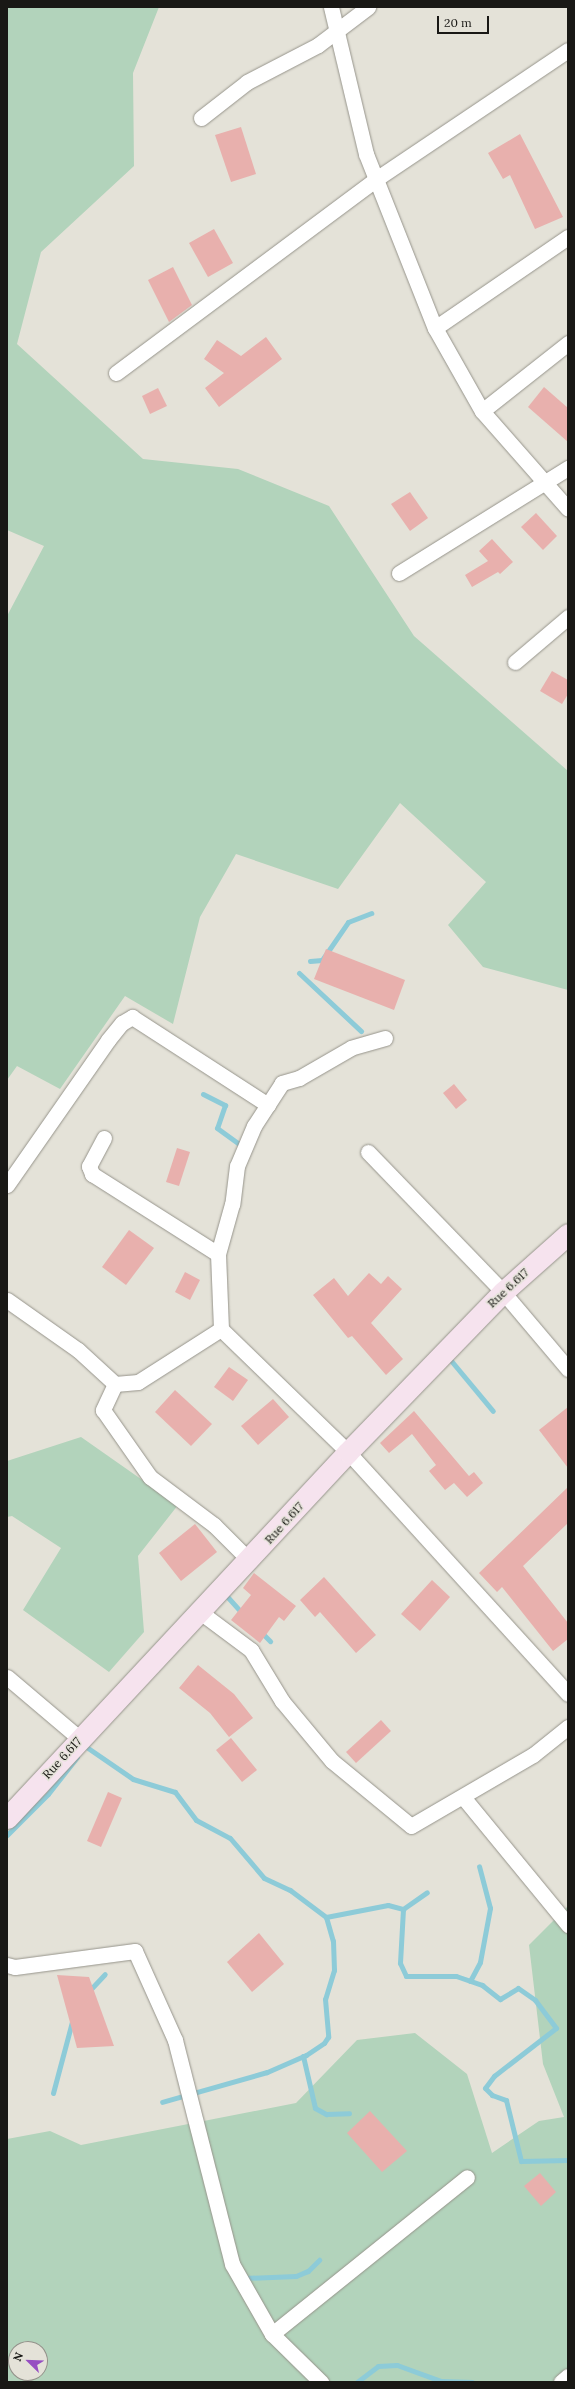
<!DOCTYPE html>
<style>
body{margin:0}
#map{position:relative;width:575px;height:2389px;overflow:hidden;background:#e4e2d8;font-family:Lora,serif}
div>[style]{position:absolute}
.green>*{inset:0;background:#b2d3bb}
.stream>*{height:5px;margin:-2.5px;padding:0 2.5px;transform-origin:2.5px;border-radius:2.5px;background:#8dcbd8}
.building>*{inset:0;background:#e8b0ad}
.roads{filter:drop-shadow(0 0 1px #96948b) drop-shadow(0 0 1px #96948b)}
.street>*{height:15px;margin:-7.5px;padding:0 7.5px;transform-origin:7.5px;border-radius:7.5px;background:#fff}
.secondary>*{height:21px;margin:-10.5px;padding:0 10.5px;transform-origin:10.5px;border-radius:10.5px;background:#f6e3ee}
span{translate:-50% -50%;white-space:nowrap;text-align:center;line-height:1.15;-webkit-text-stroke:3px #e4e2d8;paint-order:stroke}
.street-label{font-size:12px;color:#191815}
.frame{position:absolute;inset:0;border:8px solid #191815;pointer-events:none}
.north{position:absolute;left:8px;top:2341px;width:40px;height:40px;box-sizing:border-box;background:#e4e2d8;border:1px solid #93918a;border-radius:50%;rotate:293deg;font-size:11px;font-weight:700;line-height:16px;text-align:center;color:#191815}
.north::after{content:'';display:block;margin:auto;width:14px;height:18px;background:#964ec2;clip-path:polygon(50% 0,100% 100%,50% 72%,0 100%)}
.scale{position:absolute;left:437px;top:16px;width:52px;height:18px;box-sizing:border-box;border:2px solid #191815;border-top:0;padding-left:5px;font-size:12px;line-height:14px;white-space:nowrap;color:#191815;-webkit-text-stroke:3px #e4e2d8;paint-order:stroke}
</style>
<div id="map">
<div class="green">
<i style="clip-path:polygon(7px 7px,159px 7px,133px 73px,134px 166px,41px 252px,17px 344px,143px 459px,238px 469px,329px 506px,414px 636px,568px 771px,568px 990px,483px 967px,448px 925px,486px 882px,400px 803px,338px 889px,236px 854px,200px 917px,173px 1024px,125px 996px,60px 1089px,17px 1066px,7px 1080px,7px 616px,44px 546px,7px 530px)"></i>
<i style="clip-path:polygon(81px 1437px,178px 1505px,138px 1556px,144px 1632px,109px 1672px,23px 1610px,61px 1548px,12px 1516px,7px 1517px,7px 1461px)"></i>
<i style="clip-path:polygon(evenodd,568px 1906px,568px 2382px,7px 2382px,7px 2139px,50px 2131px,81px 2145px,296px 2103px,357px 2040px,415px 2033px,467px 2074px,492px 2153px,539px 2121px,564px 2117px,543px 2064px,529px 1945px,568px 1906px,16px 2349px,40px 2349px,40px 2373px,16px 2373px,16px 2349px)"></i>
</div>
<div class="stream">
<i style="left:310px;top:961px;width:12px;rotate:-5deg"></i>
<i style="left:322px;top:960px;width:46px;rotate:-55.6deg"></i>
<i style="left:348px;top:922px;width:25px;rotate:-21deg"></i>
<i style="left:299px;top:973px;width:85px;rotate:43.1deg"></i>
<i style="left:203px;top:1094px;width:25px;rotate:27deg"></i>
<i style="left:225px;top:1105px;width:24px;rotate:109deg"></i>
<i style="left:217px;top:1128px;width:32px;rotate:36deg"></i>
<i style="left:448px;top:1357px;width:70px;rotate:50.2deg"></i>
<i style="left:224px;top:1593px;width:28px;rotate:48deg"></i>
<i style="left:261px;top:1632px;width:13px;rotate:45deg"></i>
<i style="left:85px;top:1746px;width:58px;rotate:34.5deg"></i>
<i style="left:133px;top:1779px;width:44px;rotate:17.2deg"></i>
<i style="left:175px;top:1792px;width:35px;rotate:53deg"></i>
<i style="left:196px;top:1820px;width:38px;rotate:28deg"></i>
<i style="left:230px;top:1838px;width:52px;rotate:49.6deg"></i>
<i style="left:264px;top:1878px;width:29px;rotate:25deg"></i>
<i style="left:290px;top:1890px;width:45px;rotate:36.9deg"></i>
<i style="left:326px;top:1917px;width:25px;rotate:74deg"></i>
<i style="left:333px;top:1941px;width:29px;rotate:88deg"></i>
<i style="left:334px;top:1970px;width:30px;rotate:107deg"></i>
<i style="left:325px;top:1999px;width:38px;rotate:85deg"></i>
<i style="left:328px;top:2037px;width:7px;rotate:124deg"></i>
<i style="left:324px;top:2043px;width:22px;rotate:146deg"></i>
<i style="left:306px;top:2055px;width:43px;rotate:156.4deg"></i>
<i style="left:267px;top:2072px;width:109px;rotate:164.1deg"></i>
<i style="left:7px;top:1835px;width:58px;rotate:-45deg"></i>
<i style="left:48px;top:1794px;width:47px;rotate:-51.9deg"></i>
<i style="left:403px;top:1909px;width:54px;rotate:93.2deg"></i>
<i style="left:400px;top:1963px;width:14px;rotate:65deg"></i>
<i style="left:406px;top:1976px;width:50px"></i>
<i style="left:456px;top:1976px;width:28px;rotate:19deg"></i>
<i style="left:482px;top:1985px;width:23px;rotate:38deg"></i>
<i style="left:500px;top:1999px;width:21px;rotate:-31deg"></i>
<i style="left:518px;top:1988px;width:21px;rotate:35deg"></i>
<i style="left:535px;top:2000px;width:35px;rotate:53deg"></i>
<i style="left:556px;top:2028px;width:78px;rotate:142.3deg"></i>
<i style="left:494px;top:2076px;width:15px;rotate:127deg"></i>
<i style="left:485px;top:2088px;width:10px;rotate:45deg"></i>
<i style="left:492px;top:2095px;width:15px;rotate:20deg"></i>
<i style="left:506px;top:2100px;width:63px;rotate:76.2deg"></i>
<i style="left:521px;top:2161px;width:47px;rotate:-1.2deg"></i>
<i style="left:403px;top:1909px;width:29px;rotate:-35deg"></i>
<i style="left:326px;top:1917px;width:63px;rotate:-11deg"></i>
<i style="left:388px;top:1905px;width:16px;rotate:15deg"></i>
<i style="left:470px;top:1981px;width:21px;rotate:-62deg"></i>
<i style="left:480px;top:1962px;width:55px;rotate:-79.5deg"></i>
<i style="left:490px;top:1908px;width:43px;rotate:-104.7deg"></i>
<i style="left:89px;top:1991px;width:23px;rotate:-47deg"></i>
<i style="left:303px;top:2056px;width:53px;rotate:77deg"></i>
<i style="left:315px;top:2108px;width:13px;rotate:29deg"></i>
<i style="left:326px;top:2114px;width:23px;rotate:-2deg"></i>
<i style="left:53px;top:2093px;width:78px;rotate:-75.1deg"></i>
<i style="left:244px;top:2278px;width:52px;rotate:-2.2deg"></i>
<i style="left:296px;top:2276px;width:13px;rotate:-23deg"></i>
<i style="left:308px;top:2271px;width:16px;rotate:-45deg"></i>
<i style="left:357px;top:2382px;width:26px;rotate:-37deg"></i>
<i style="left:378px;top:2366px;width:19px;rotate:-3deg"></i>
<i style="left:397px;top:2365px;width:47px;rotate:20deg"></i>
<i style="left:441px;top:2381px;width:31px;rotate:2deg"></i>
</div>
<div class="building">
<i style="clip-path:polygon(241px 127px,256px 174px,231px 182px,215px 135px)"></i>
<i style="clip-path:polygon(520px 134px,563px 217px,535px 229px,510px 175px,503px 179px,488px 153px)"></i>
<i style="clip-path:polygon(214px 229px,233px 263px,208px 277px,189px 243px)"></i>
<i style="clip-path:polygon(173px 267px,192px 305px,169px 322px,148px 280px)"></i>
<i style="clip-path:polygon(266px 337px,282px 359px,219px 407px,205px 388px,224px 373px,204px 359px,217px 340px,241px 356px)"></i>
<i style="clip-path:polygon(544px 387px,568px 408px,568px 442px,528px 407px)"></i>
<i style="clip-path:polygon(158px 388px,167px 406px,150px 414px,142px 396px)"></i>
<i style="clip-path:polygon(410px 492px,428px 518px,410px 531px,391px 504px)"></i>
<i style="clip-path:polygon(536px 513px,557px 536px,543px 550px,521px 527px)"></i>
<i style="clip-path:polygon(492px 539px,513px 562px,500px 574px,498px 572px,472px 587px,465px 575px,488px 561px,479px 551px)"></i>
<i style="clip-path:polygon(552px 671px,568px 680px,568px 694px,562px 704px,540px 691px)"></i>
<i style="clip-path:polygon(326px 949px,405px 980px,394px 1010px,314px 979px)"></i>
<i style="clip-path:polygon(454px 1084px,467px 1100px,456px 1109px,443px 1093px)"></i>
<i style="clip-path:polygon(177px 1148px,190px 1152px,179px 1186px,166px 1182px)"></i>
<i style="clip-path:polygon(129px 1230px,154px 1248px,126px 1285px,102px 1267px)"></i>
<i style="clip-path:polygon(185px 1272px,200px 1280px,190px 1300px,175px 1292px)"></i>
<i style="clip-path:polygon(369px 1273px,381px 1284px,388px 1276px,402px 1289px,371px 1323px,403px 1359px,386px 1375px,352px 1336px,348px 1338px,313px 1295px,334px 1278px,348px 1296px)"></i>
<i style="clip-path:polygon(229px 1367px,248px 1380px,233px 1401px,214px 1387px)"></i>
<i style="clip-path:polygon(175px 1390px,212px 1424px,191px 1446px,155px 1412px)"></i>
<i style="clip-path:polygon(273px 1399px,289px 1417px,258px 1445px,241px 1426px)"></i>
<i style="clip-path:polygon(568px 1407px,568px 1468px,539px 1430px)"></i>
<i style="clip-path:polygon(414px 1411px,469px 1476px,474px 1472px,483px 1483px,467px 1497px,454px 1483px,445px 1490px,429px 1471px,436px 1465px,412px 1434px,389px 1453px,380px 1443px)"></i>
<i style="clip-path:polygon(568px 1487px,568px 1523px,523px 1566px,568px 1623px,568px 1639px,553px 1651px,502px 1587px,497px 1592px,479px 1573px)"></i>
<i style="clip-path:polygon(195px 1524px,217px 1552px,181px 1581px,159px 1553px)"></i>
<i style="clip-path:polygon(254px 1573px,296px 1606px,284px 1621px,279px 1617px,260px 1643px,231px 1620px,251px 1595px,243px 1588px)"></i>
<i style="clip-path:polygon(324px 1577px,376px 1635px,356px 1653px,320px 1612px,315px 1617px,300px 1600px)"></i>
<i style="clip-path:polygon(432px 1580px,450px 1597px,420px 1631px,401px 1614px)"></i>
<i style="clip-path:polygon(198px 1665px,234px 1694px,253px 1718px,229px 1737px,210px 1713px,179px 1688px)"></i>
<i style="clip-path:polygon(381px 1720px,391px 1731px,356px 1763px,346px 1752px)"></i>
<i style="clip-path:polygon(231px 1738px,257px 1770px,242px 1782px,216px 1750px)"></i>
<i style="clip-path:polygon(108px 1792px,122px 1798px,101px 1847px,87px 1841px)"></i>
<i style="clip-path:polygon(259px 1933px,284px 1964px,252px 1992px,227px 1962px)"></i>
<i style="clip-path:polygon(57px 1975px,89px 1977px,114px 2046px,77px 2048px)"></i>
<i style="clip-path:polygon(370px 2111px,407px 2151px,382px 2172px,347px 2133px)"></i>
<i style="clip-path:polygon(540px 2173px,556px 2192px,541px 2206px,524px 2186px)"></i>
</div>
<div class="roads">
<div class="street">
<i style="left:331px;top:7px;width:151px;rotate:76.6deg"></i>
<i style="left:366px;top:154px;width:187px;rotate:68.4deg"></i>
<i style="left:435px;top:328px;width:95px;rotate:60.5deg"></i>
<i style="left:482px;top:411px;width:130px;rotate:48.7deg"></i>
<i style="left:201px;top:118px;width:58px;rotate:-38deg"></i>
<i style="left:247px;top:82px;width:80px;rotate:-27.5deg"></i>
<i style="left:318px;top:45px;width:63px;rotate:-37.2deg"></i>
<i style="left:435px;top:328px;width:161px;rotate:-34.4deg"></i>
<i style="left:116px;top:373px;width:324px;rotate:-36.7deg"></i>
<i style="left:376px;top:179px;width:231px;rotate:-33.9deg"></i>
<i style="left:482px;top:411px;width:110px;rotate:-38.3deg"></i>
<i style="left:399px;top:573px;width:199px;rotate:-31.9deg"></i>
<i style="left:515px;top:662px;width:70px;rotate:-40.3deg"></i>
<i style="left:385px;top:1038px;width:35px;rotate:164deg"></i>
<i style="left:351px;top:1048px;width:60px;rotate:150deg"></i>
<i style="left:299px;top:1078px;width:18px;rotate:164deg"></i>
<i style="left:282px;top:1083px;width:51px;rotate:123.1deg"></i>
<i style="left:254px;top:1126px;width:43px;rotate:113deg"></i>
<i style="left:237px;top:1166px;width:38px;rotate:97deg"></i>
<i style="left:232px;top:1204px;width:52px;rotate:105.6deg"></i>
<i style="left:218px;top:1254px;width:75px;rotate:87.7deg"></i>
<i style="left:221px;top:1329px;width:177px;rotate:44.1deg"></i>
<i style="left:348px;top:1452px;width:327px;rotate:47.7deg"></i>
<i style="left:104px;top:1138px;width:32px;rotate:118deg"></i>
<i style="left:89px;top:1166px;width:9px;rotate:69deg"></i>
<i style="left:92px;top:1174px;width:149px;rotate:32.4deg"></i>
<i style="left:368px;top:1152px;width:194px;rotate:46deg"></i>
<i style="left:503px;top:1292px;width:101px;rotate:49.8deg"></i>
<i style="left:7px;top:1185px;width:177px;rotate:-55.1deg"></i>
<i style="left:108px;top:1040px;width:22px;rotate:-51deg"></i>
<i style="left:122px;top:1023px;width:12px;rotate:-31deg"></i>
<i style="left:132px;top:1017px;width:162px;rotate:32.9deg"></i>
<i style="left:7px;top:1300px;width:87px;rotate:35.2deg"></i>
<i style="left:78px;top:1350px;width:50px;rotate:42.6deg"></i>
<i style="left:115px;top:1384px;width:29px;rotate:115deg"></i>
<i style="left:103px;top:1410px;width:82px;rotate:55deg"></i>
<i style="left:150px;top:1477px;width:80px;rotate:36.9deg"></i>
<i style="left:214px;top:1525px;width:51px;rotate:45deg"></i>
<i style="left:115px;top:1384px;width:23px;rotate:-5deg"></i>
<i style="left:138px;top:1382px;width:98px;rotate:-32.6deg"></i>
<i style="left:200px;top:1612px;width:64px;rotate:36.7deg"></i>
<i style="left:251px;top:1650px;width:60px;rotate:58.7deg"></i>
<i style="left:282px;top:1701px;width:78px;rotate:50.2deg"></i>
<i style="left:332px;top:1761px;width:102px;rotate:39.4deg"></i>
<i style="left:411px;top:1826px;width:141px;rotate:-30.2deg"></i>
<i style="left:533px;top:1755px;width:45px;rotate:-38.7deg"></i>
<i style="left:7px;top:1677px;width:94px;rotate:40.3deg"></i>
<i style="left:463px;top:1797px;width:166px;rotate:50.6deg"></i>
<i style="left:7px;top:1965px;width:8px;rotate:14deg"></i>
<i style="left:15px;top:1967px;width:121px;rotate:-7.6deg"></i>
<i style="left:135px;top:1951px;width:98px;rotate:65.8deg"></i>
<i style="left:175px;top:2040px;width:231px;rotate:75.7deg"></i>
<i style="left:232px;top:2264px;width:81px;rotate:60.3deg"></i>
<i style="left:272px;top:2334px;width:69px;rotate:44.4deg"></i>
<i style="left:272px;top:2334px;width:250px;rotate:-38.8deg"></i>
<i style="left:561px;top:2382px;width:9px;rotate:-41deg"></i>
</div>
<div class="secondary">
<i style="left:7px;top:1818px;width:500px;rotate:-47.03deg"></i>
<i style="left:348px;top:1452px;width:223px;rotate:-45.9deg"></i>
<i style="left:503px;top:1292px;width:87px;rotate:-41.7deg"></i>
</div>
</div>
<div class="street-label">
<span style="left:508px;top:1288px;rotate:-43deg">Rue 6.617</span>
<span style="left:284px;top:1523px;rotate:-48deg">Rue 6.617</span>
<span style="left:62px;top:1758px;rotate:-48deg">Rue 6.617</span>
</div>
<div class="frame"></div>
<div class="north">N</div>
<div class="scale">20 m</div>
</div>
